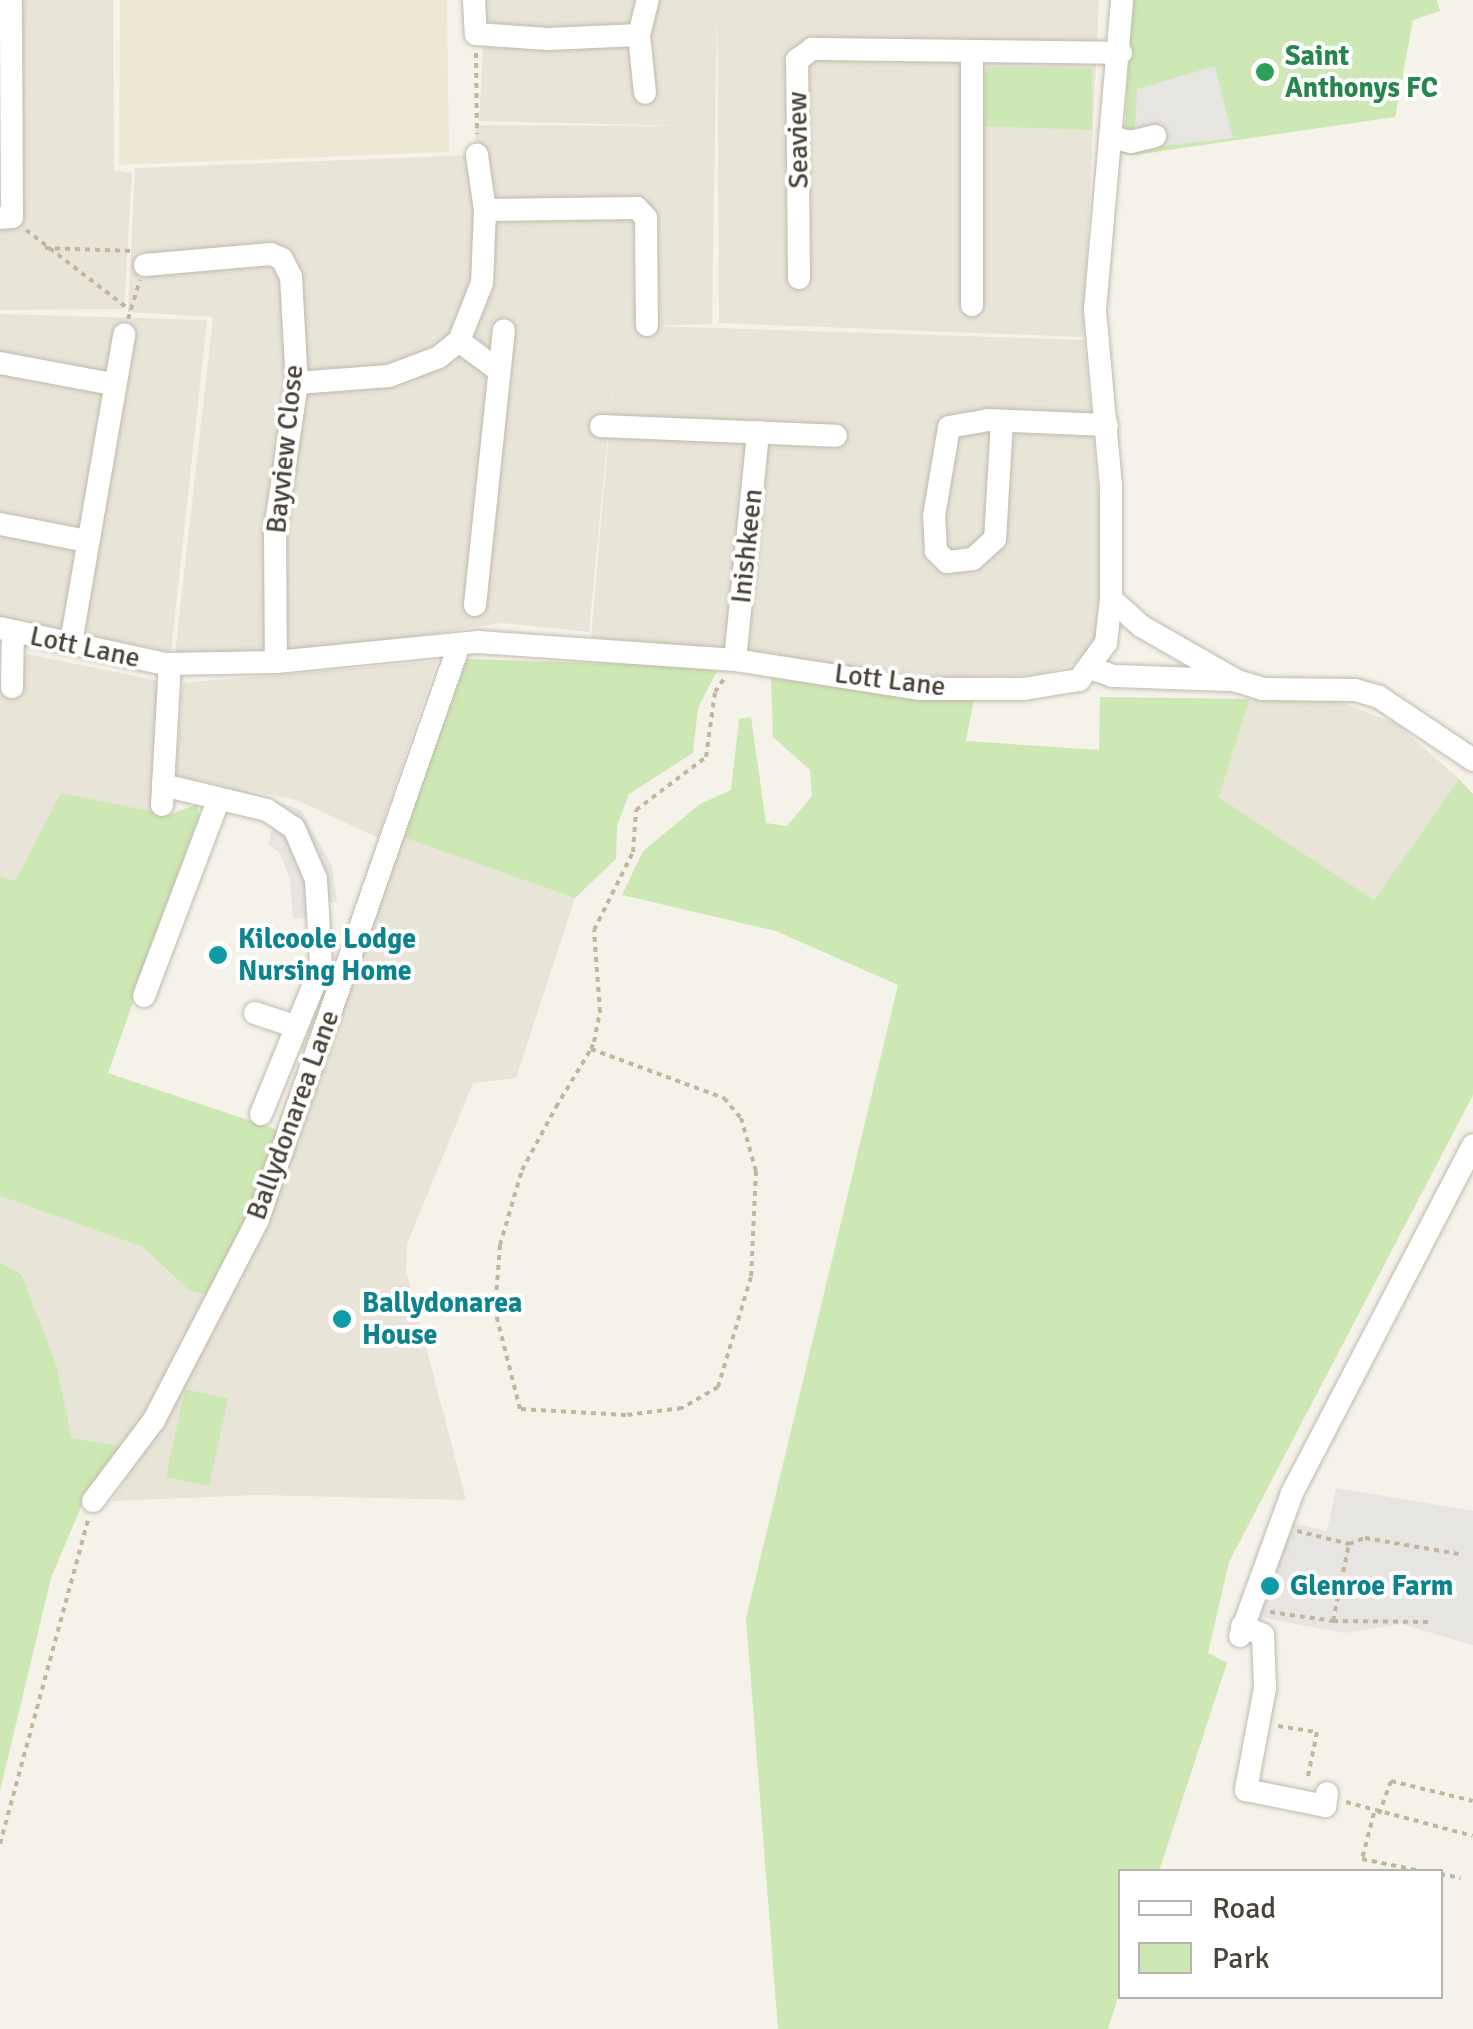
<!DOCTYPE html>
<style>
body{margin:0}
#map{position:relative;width:1473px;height:2029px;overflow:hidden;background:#f5f2ea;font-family:Signika,sans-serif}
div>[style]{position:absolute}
.residential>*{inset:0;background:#e8e4d8}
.education>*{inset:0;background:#ede8d4}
.green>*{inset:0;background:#cde8b4}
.parking>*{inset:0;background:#e6e5e1}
.path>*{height:4px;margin-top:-2px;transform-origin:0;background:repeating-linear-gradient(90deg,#c2b79e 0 5px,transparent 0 10px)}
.roads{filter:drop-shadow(0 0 2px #c0baac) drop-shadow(0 0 2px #c0baac)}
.minor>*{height:22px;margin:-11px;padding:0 11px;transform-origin:11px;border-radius:11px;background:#fff}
.dots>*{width:28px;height:28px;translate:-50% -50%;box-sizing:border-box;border:5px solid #fff;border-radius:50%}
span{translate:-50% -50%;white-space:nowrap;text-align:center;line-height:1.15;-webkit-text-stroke:8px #fff;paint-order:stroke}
.leisure-label{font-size:28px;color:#27864d;font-weight:700}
.left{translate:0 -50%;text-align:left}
.street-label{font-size:28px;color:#494338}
.culture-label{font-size:28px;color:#0d838f;font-weight:700}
.legend{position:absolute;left:1118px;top:1869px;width:325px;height:130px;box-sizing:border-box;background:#fff;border:2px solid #b6b4af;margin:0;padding:12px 18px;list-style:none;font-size:30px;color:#494338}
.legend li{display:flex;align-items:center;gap:20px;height:50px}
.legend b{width:50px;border:2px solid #b6b4af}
</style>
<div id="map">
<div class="residential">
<i style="clip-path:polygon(0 0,113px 0,114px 170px,132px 173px,124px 309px,0 310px)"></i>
<i style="clip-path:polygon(486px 0,1099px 0,1083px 337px,719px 323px,717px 5px,712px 324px,653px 326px,1084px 340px,1105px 560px,1095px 644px,1079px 662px,1043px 674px,956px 678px,591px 637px,615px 360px,589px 632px,502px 623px,314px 652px,175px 654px,213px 317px,128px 312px,135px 168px,476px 155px,475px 125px,689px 126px,479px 121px)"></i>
<i style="clip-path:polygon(0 314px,207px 320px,171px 652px,0 617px)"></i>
<i style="clip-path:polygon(27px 654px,155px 680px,160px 694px,151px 812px,131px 810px,14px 882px,0 876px,0 681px,3px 695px,23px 692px,20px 668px)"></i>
<i style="clip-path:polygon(437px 661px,378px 838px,297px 800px,176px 776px,182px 683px)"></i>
<i style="clip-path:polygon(1250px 699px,1333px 699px,1397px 724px,1459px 779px,1374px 900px,1219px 797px)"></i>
<i style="clip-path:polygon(402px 837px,575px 898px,516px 1078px,473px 1083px,407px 1244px,406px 1270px,466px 1500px,259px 1495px,112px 1501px,190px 1372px,274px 1209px)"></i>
<i style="clip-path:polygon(0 1196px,144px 1247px,190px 1291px,213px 1297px,126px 1447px,72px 1438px,56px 1364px,22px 1275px,0 1262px)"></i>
</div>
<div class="education">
<i style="clip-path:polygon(120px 0,447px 0,449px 152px,119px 165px)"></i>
</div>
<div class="green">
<i style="clip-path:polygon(1131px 0,1437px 0,1440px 11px,1413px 20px,1395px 117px,1134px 155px,1124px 154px)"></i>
<i style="clip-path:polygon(988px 67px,1092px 68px,1092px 130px,979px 126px,979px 89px)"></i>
<i style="clip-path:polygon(467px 659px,719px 667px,698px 708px,693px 753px,629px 794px,617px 826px,616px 859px,575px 898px,402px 837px)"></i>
<i style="clip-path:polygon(771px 678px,974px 699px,966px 741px,1099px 750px,1100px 697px,1250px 699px,1219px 797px,1374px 900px,1459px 779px,1473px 794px,1473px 1095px,1229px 1562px,1208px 1653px,1227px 1663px,1159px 1871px,1120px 1872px,1120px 1991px,1108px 2029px,778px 2029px,746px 1618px,898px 985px,776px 931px,622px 895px,643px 851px,700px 804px,731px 790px,739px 719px,751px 717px,766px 823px,787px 826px,812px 796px,810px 770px,773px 737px)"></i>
<i style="clip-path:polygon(61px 793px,169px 815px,197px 804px,199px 815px,108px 1073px,278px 1130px,252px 1213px,213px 1297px,190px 1291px,143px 1247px,0 1196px,0 876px,15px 881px)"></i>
<i style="clip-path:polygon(0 1262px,22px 1275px,56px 1364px,72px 1438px,126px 1447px,81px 1507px,51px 1578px,0 1791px)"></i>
<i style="clip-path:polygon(185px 1389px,228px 1399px,209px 1486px,166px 1477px)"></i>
</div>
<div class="parking">
<i style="clip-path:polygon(1215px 66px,1233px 138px,1134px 149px,1137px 89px)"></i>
<i style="clip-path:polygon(224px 783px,301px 810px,332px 866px,337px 902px,328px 903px,328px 916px,293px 919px,290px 880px,280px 853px,268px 844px,274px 821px,220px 806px)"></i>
<i style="clip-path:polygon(1336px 1488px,1473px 1511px,1473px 1645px,1401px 1624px,1344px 1633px,1251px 1615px,1287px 1522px,1327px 1531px)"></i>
</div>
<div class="path">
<i style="left:476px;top:53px;width:81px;rotate:89.3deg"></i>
<i style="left:26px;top:230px;width:131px;rotate:37.6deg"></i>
<i style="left:45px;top:248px;width:88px;rotate:2deg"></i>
<i style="left:128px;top:319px;width:41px;rotate:-72.9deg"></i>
<i style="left:591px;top:1049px;width:142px;rotate:20.2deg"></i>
<i style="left:724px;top:1098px;width:26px;rotate:50deg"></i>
<i style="left:741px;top:1118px;width:55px;rotate:74.2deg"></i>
<i style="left:756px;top:1171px;width:106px;rotate:92.7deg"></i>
<i style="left:751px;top:1277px;width:115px;rotate:106.7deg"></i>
<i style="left:718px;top:1387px;width:42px;rotate:149.7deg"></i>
<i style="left:682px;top:1408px;width:56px;rotate:172.9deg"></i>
<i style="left:626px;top:1415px;width:106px;rotate:-176.8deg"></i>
<i style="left:520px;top:1409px;width:102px;rotate:-104.2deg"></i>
<i style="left:495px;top:1310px;width:65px;rotate:-85.6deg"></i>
<i style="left:500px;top:1245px;width:78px;rotate:-73.7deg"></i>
<i style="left:522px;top:1170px;width:72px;rotate:-61.6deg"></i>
<i style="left:556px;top:1107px;width:68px;rotate:-58.9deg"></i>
<i style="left:591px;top:1049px;width:8px;rotate:-67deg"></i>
<i style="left:594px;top:1042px;width:31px;rotate:-79deg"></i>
<i style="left:600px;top:1012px;width:82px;rotate:-94.2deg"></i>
<i style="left:594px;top:930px;width:87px;rotate:-63.4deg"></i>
<i style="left:633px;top:852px;width:42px;rotate:-85.9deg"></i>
<i style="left:636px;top:810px;width:88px;rotate:-37.1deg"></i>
<i style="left:706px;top:757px;width:66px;rotate:-82.1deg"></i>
<i style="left:715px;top:692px;width:18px;rotate:-56deg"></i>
<i style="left:1297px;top:1531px;width:54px;rotate:14deg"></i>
<i style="left:1349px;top:1544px;width:17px;rotate:-21deg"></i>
<i style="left:1365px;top:1538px;width:95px;rotate:9.7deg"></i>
<i style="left:1270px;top:1612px;width:64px;rotate:8.1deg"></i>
<i style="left:1333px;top:1621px;width:97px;rotate:0.6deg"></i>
<i style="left:1333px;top:1621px;width:79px;rotate:-78.3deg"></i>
<i style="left:1278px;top:1726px;width:39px;rotate:9deg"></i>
<i style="left:1317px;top:1732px;width:50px;rotate:101.5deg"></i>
<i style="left:1346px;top:1802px;width:131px;rotate:15deg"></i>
<i style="left:1374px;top:1813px;width:48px;rotate:104.6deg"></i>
<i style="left:1362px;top:1859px;width:65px;rotate:11.5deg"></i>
<i style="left:1379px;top:1814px;width:35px;rotate:-70deg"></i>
<i style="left:1391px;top:1781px;width:84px;rotate:13.7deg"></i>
<i style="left:0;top:1844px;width:336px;rotate:-74.8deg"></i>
<i style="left:1440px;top:1874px;width:21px;rotate:11deg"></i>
</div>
<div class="roads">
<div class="minor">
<i style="left:474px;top:0;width:34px;rotate:87deg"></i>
<i style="left:476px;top:34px;width:72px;rotate:4deg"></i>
<i style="left:548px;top:39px;width:91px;rotate:-2.5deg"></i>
<i style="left:639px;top:35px;width:36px;rotate:-76deg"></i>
<i style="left:639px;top:35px;width:58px;rotate:84.1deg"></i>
<i style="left:972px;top:52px;width:253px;rotate:90deg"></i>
<i style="left:1110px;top:137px;width:22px;rotate:13deg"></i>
<i style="left:1131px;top:142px;width:25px;rotate:-14deg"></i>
<i style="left:485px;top:210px;width:152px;rotate:-0.8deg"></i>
<i style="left:637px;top:208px;width:13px;rotate:48deg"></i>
<i style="left:646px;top:218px;width:107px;rotate:89.5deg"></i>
<i style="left:0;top:218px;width:12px;rotate:-5deg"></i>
<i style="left:12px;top:217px;width:217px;rotate:-90.3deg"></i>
<i style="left:145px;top:265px;width:126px;rotate:-5deg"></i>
<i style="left:271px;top:254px;width:12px;rotate:24deg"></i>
<i style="left:282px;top:259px;width:20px;rotate:63deg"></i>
<i style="left:291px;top:277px;width:106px;rotate:86.8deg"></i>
<i style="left:297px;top:383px;width:149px;rotate:98.5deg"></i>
<i style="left:275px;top:530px;width:132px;rotate:89.6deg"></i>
<i style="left:799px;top:278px;width:218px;rotate:-90.5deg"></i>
<i style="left:797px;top:60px;width:19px;rotate:-36deg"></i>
<i style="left:812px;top:49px;width:309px;rotate:0.7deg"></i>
<i style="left:459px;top:341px;width:49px;rotate:36.6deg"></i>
<i style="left:0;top:363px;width:114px;rotate:10.6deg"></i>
<i style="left:297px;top:383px;width:92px;rotate:-4.4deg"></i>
<i style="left:389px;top:376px;width:53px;rotate:-20.8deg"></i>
<i style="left:439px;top:357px;width:26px;rotate:-39deg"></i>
<i style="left:459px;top:341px;width:62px;rotate:-68.4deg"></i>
<i style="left:482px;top:283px;width:73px;rotate:-87.6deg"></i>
<i style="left:485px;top:210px;width:56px;rotate:-98.3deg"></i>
<i style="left:1002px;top:422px;width:117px;rotate:93.4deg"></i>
<i style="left:995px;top:539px;width:30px;rotate:138deg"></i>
<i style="left:973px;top:559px;width:26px;rotate:173deg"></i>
<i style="left:947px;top:562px;width:16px;rotate:-135deg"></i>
<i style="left:936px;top:551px;width:35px;rotate:-93deg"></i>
<i style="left:934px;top:516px;width:90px;rotate:-80.4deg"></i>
<i style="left:949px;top:427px;width:39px;rotate:-10deg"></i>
<i style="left:987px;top:420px;width:120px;rotate:2.4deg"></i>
<i style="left:601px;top:426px;width:235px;rotate:2.4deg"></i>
<i style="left:0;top:524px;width:89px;rotate:11.1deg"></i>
<i style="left:1111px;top:599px;width:40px;rotate:42deg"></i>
<i style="left:1141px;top:626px;width:111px;rotate:29.8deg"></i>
<i style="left:1237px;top:681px;width:27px;rotate:17deg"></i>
<i style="left:1263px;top:689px;width:92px;rotate:0.6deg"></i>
<i style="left:1355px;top:690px;width:25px;rotate:16deg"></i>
<i style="left:1379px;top:697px;width:113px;rotate:33.8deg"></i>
<i style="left:475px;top:605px;width:276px;rotate:-84deg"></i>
<i style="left:0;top:628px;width:169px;rotate:12.3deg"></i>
<i style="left:165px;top:664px;width:111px;rotate:-1deg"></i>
<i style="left:276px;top:662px;width:203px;rotate:-5.7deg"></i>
<i style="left:478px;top:642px;width:258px;rotate:4deg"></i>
<i style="left:735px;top:660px;width:188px;rotate:8.9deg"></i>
<i style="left:921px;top:689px;width:103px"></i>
<i style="left:1024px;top:689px;width:56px;rotate:-9.3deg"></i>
<i style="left:1079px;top:680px;width:46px;rotate:-53.9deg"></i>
<i style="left:1106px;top:643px;width:44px;rotate:-83.5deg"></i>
<i style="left:1111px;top:599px;width:113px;rotate:-90deg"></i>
<i style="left:1111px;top:486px;width:177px;rotate:-95.2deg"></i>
<i style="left:1095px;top:310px;width:311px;rotate:-85deg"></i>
<i style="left:71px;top:643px;width:313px;rotate:-80.2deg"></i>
<i style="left:735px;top:660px;width:229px;rotate:-84.2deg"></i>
<i style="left:1093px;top:669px;width:21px;rotate:19deg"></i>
<i style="left:1113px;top:676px;width:116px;rotate:2deg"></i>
<i style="left:12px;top:687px;width:56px;rotate:-89deg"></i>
<i style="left:163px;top:785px;width:107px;rotate:13.5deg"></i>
<i style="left:267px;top:810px;width:32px;rotate:34deg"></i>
<i style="left:294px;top:828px;width:56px;rotate:66.7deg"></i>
<i style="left:316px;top:879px;width:88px;rotate:86.7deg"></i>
<i style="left:321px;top:967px;width:159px;rotate:112.2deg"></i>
<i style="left:162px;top:805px;width:141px;rotate:-86.8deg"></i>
<i style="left:144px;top:996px;width:211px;rotate:-69.2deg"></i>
<i style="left:255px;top:1013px;width:41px;rotate:18.4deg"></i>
<i style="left:93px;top:1501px;width:101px;rotate:-53deg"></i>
<i style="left:154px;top:1420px;width:226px;rotate:-62.6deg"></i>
<i style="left:258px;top:1219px;width:608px;rotate:-70.7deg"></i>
<i style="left:1242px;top:1626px;width:23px;rotate:23deg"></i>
<i style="left:1263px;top:1635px;width:53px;rotate:87.8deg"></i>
<i style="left:1265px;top:1688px;width:104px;rotate:100.6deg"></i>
<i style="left:1246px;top:1790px;width:81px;rotate:11.4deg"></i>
<i style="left:1325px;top:1806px;width:13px;rotate:-81deg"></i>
<i style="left:1240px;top:1636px;width:152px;rotate:-70deg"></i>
<i style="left:1292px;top:1493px;width:392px;rotate:-62.5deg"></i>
</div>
</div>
<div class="dots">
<i style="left:1265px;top:72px;background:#2e9e5b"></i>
<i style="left:218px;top:955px;background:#0f9aa8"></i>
<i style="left:342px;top:1319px;background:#0f9aa8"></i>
<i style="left:1270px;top:1586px;background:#0f9aa8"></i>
</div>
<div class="leisure-label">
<span class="left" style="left:1285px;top:72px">Saint<br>Anthonys FC</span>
</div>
<div class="street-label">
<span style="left:798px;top:140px;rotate:-91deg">Seaview</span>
<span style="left:285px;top:449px;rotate:-84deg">Bayview Close</span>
<span style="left:747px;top:546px;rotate:-84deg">Inishkeen</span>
<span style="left:85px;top:647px;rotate:12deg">Lott Lane</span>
<span style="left:890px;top:680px;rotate:7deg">Lott Lane</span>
<span style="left:293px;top:1115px;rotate:-70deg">Ballydonarea Lane</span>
</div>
<div class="culture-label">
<span class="left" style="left:238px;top:955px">Kilcoole Lodge<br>Nursing Home</span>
<span class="left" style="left:362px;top:1319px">Ballydonarea<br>House</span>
<span class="left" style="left:1290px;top:1586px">Glenroe Farm</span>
</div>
<ul class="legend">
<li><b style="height:12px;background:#fff"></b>Road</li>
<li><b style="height:28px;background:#cde8b4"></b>Park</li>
</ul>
</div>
